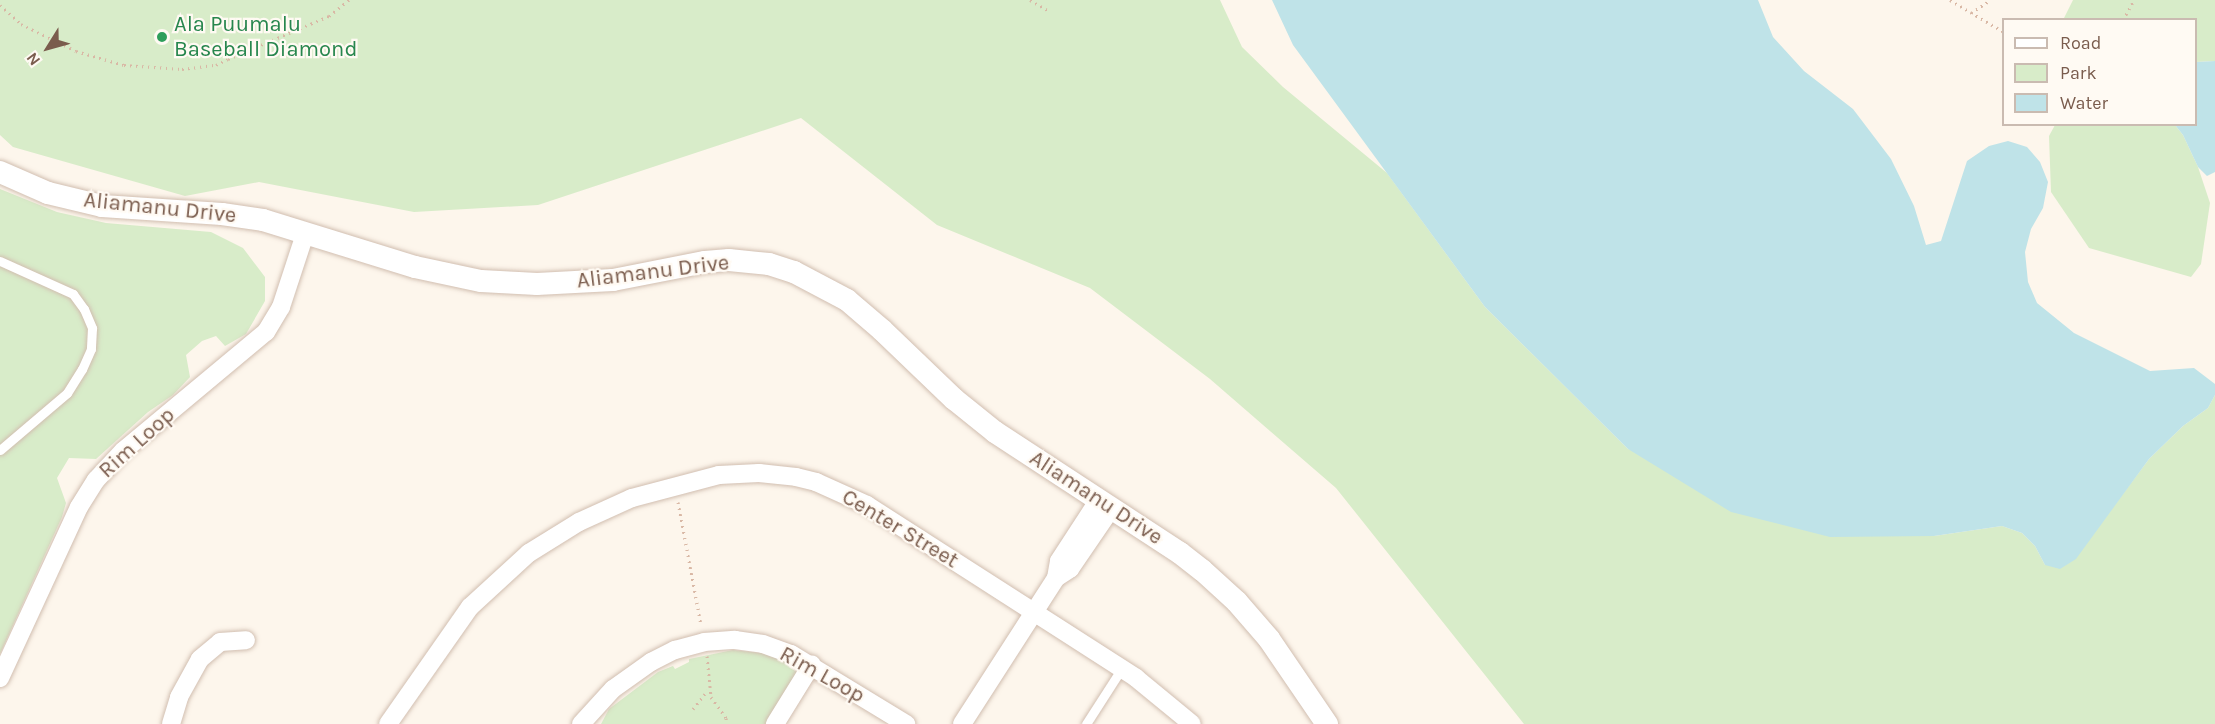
<!DOCTYPE html>
<style>
body{margin:0}
#map{position:relative;width:2215px;height:724px;overflow:hidden;background:#fdf6ec;font-family:Karla,sans-serif}
div>[style]{position:absolute}
.green>*{inset:0;background:#d8ecc9}
.water>*{inset:0;background:#bfe3e8}
.path>*{height:3px;margin-top:-1.5px;transform-origin:0;background:repeating-linear-gradient(90deg,#d9b8a5 0 1.5px,transparent 0 6px)}
.roads{filter:drop-shadow(0 0 2px #d1beb0) drop-shadow(0 0 2px #d1beb0)}
.service>*{height:9px;margin:-4.5px;padding:0 4.5px;transform-origin:4.5px;border-radius:4.5px;background:#fff}
.minor>*{height:18px;margin:-9px;padding:0 9px;transform-origin:9px;border-radius:9px;background:#fff}
.tertiary>*{height:22px;margin:-11px;padding:0 11px;transform-origin:11px;border-radius:11px;background:#fff}
.dots>*{width:16px;height:16px;translate:-50% -50%;box-sizing:border-box;border:3px solid #fffaf3;border-radius:50%}
span{translate:-50% -50%;white-space:nowrap;text-align:center;line-height:1.15;-webkit-text-stroke:4.5px #fffaf3;paint-order:stroke}
.leisure-label{font-size:22px;color:#27864d}
.left{translate:0 -50%;text-align:left}
.street-label{font-size:22px;color:#7a5c4d}
.legend{position:absolute;left:2002px;top:18px;width:195px;height:108px;box-sizing:border-box;background:#fffaf3;border:2px solid #cabbb1;margin:0;padding:8px 10px;list-style:none;font-size:18px;color:#7a5c4d}
.legend li{display:flex;align-items:center;gap:12px;height:30px}
.legend b{width:30px;border:2px solid #cabbb1}
.north{position:absolute;left:18px;top:18px;width:60px;height:60px;-webkit-text-stroke:4px #fffaf3;paint-order:stroke;rotate:233deg;font-size:16px;font-weight:700;line-height:24px;text-align:center;color:#7a5c4d}
.north::after{content:'';display:block;margin:auto;width:21px;height:27px;background:#7a5c4d;clip-path:polygon(50% 0,100% 100%,50% 72%,0 100%)}
</style>
<div id="map">
<div class="green">
<i style="clip-path:polygon(0 0,1220px 0,1242px 47px,1283px 87px,1387px 173px,1485px 307px,1628px 449px,1934px 536px,2002px 526px,2022px 533px,2035px 546px,2045px 565px,2096px 530px,2149px 459px,2183px 426px,2208px 408px,2215px 395px,2215px 724px,1524px 724px,1336px 488px,1210px 379px,1090px 288px,937px 225px,801px 118px,538px 205px,414px 212px,259px 182px,185px 196px,13px 147px,0 135px)"></i>
<i style="clip-path:polygon(2073px 0,2215px 0,2215px 61px,2196px 62px,2196px 20px,2063px 20px)"></i>
<i style="clip-path:polygon(2055px 125px,2175px 125px,2183px 135px,2198px 167px,2210px 203px,2201px 264px,2191px 277px,2089px 248px,2051px 192px,2049px 136px)"></i>
<i style="clip-path:polygon(0 189px,57px 212px,106px 223px,211px 232px,243px 248px,265px 277px,265px 301px,246px 334px,225px 346px,216px 336px,202px 341px,186px 355px,190px 377px,173px 395px,148px 412px,96px 459px,69px 458px,57px 478px,66px 503px,62px 517px,0 654px)"></i>
<i style="clip-path:polygon(733px 650px,761px 653px,786px 661px,790px 668px,806px 677px,775px 724px,601px 724px,609px 709px,658px 672px,673px 666px,675px 669px,689px 662px,689px 659px)"></i>
</div>
<div class="water">
<i style="clip-path:polygon(1272px 0,1758px 0,1773px 37px,1804px 71px,1853px 109px,1891px 159px,1914px 206px,1926px 245px,1941px 241px,1967px 161px,1989px 146px,2008px 141px,2027px 147px,2040px 162px,2048px 182px,2043px 208px,2031px 229px,2025px 252px,2028px 282px,2037px 303px,2074px 333px,2150px 371px,2194px 368px,2215px 384px,2215px 395px,2208px 408px,2183px 426px,2149px 459px,2076px 559px,2060px 569px,2045px 565px,2035px 546px,2022px 533px,2002px 526px,1934px 536px,1830px 537px,1731px 512px,1628px 449px,1485px 307px,1293px 45px)"></i>
<i style="clip-path:polygon(2215px 61px,2215px 172px,2207px 176px,2198px 167px,2183px 135px,2175px 125px,2196px 124px,2196px 62px)"></i>
</div>
<div class="path">
<i style="left:1030px;top:0;width:22px;rotate:30deg"></i>
<i style="left:1950px;top:0;width:63px;rotate:30.7deg"></i>
<i style="left:0;top:5px;width:28px;rotate:42deg"></i>
<i style="left:21px;top:24px;width:61px;rotate:26.1deg"></i>
<i style="left:76px;top:51px;width:50px;rotate:16.3deg"></i>
<i style="left:124px;top:65px;width:58px;rotate:3.9deg"></i>
<i style="left:182px;top:69px;width:34px;rotate:-7deg"></i>
<i style="left:216px;top:65px;width:13px;rotate:-27deg"></i>
<i style="left:228px;top:59px;width:110px;rotate:-23.1deg"></i>
<i style="left:329px;top:16px;width:26px;rotate:-39deg"></i>
<i style="left:1971px;top:13px;width:23px;rotate:-34deg"></i>
<i style="left:2123px;top:20px;width:23px;rotate:-61deg"></i>
<i style="left:678px;top:502px;width:125px;rotate:79.4deg"></i>
<i style="left:707px;top:656px;width:41px;rotate:84.4deg"></i>
<i style="left:711px;top:697px;width:26px;rotate:54deg"></i>
<i style="left:726px;top:718px;width:6px;rotate:81deg"></i>
<i style="left:693px;top:709px;width:24px;rotate:-52deg"></i>
</div>
<div class="roads">
<div class="service">
<i style="left:0;top:261px;width:80px;rotate:24.3deg"></i>
<i style="left:73px;top:294px;width:19px;rotate:54deg"></i>
<i style="left:84px;top:309px;width:21px;rotate:67deg"></i>
<i style="left:92px;top:328px;width:21px;rotate:93deg"></i>
<i style="left:91px;top:349px;width:22px;rotate:114deg"></i>
<i style="left:82px;top:369px;width:28px;rotate:122deg"></i>
<i style="left:67px;top:393px;width:88px;rotate:139.6deg"></i>
<i style="left:1086px;top:724px;width:67px;rotate:-57.3deg"></i>
</div>
<div class="minor">
<i style="left:1056px;top:578px;width:17px;rotate:-80deg"></i>
<i style="left:1059px;top:561px;width:72px;rotate:-57deg"></i>
<i style="left:0;top:678px;width:188px;rotate:-65.2deg"></i>
<i style="left:79px;top:507px;width:32px;rotate:-58deg"></i>
<i style="left:96px;top:480px;width:40px;rotate:-47deg"></i>
<i style="left:123px;top:451px;width:186px;rotate:-39.8deg"></i>
<i style="left:266px;top:332px;width:29px;rotate:-59deg"></i>
<i style="left:281px;top:307px;width:77px;rotate:-71.8deg"></i>
<i style="left:171px;top:724px;width:28px;rotate:-73deg"></i>
<i style="left:179px;top:697px;width:43px;rotate:-61.1deg"></i>
<i style="left:200px;top:659px;width:26px;rotate:-40deg"></i>
<i style="left:220px;top:642px;width:26px;rotate:-4deg"></i>
<i style="left:388px;top:724px;width:143px;rotate:-55deg"></i>
<i style="left:470px;top:607px;width:80px;rotate:-42.5deg"></i>
<i style="left:529px;top:553px;width:59px;rotate:-31.8deg"></i>
<i style="left:579px;top:522px;width:58px;rotate:-24.4deg"></i>
<i style="left:632px;top:498px;width:90px;rotate:-14.8deg"></i>
<i style="left:719px;top:475px;width:40px;rotate:-2.9deg"></i>
<i style="left:759px;top:473px;width:37px;rotate:6deg"></i>
<i style="left:796px;top:477px;width:21px;rotate:14deg"></i>
<i style="left:816px;top:482px;width:56px;rotate:24.3deg"></i>
<i style="left:867px;top:505px;width:320px;rotate:32.7deg"></i>
<i style="left:1136px;top:678px;width:72px;rotate:39.4deg"></i>
<i style="left:581px;top:724px;width:47px;rotate:-47.6deg"></i>
<i style="left:613px;top:689px;width:47px;rotate:-35.4deg"></i>
<i style="left:651px;top:662px;width:27px;rotate:-27deg"></i>
<i style="left:675px;top:650px;width:30px;rotate:-15deg"></i>
<i style="left:704px;top:642px;width:31px;rotate:-4deg"></i>
<i style="left:735px;top:640px;width:28px;rotate:8deg"></i>
<i style="left:763px;top:644px;width:30px;rotate:20deg"></i>
<i style="left:791px;top:654px;width:135px;rotate:31.3deg"></i>
<i style="left:775px;top:724px;width:70px;rotate:-58.3deg"></i>
<i style="left:962px;top:724px;width:174px;rotate:-57.2deg"></i>
<i style="left:1056px;top:578px;width:17px;rotate:-33deg"></i>
<i style="left:1070px;top:569px;width:73px;rotate:-55.7deg"></i>
</div>
<div class="tertiary">
<i style="left:0;top:172px;width:52px;rotate:23.6deg"></i>
<i style="left:48px;top:193px;width:56px;rotate:13.5deg"></i>
<i style="left:102px;top:206px;width:120px;rotate:3.8deg"></i>
<i style="left:222px;top:214px;width:41px;rotate:8.3deg"></i>
<i style="left:263px;top:220px;width:159px;rotate:17.2deg"></i>
<i style="left:415px;top:267px;width:67px;rotate:12deg"></i>
<i style="left:481px;top:281px;width:56px;rotate:3.1deg"></i>
<i style="left:537px;top:284px;width:76px;rotate:-3deg"></i>
<i style="left:613px;top:280px;width:94px;rotate:-11.1deg"></i>
<i style="left:705px;top:262px;width:24px;rotate:-5deg"></i>
<i style="left:729px;top:260px;width:40px;rotate:5.7deg"></i>
<i style="left:769px;top:264px;width:26px;rotate:18deg"></i>
<i style="left:794px;top:272px;width:60px;rotate:27.8deg"></i>
<i style="left:847px;top:300px;width:46px;rotate:40.6deg"></i>
<i style="left:882px;top:330px;width:100px;rotate:43.8deg"></i>
<i style="left:954px;top:399px;width:53px;rotate:38.8deg"></i>
<i style="left:995px;top:432px;width:221px;rotate:33.2deg"></i>
<i style="left:1180px;top:553px;width:28px;rotate:38deg"></i>
<i style="left:1202px;top:570px;width:47px;rotate:42.4deg"></i>
<i style="left:1237px;top:602px;width:49px;rotate:49.1deg"></i>
<i style="left:1269px;top:639px;width:103px;rotate:55.7deg"></i>
</div>
</div>
<div class="dots">
<i style="left:162px;top:37px;background:#2e9e5b"></i>
</div>
<div class="leisure-label">
<span class="left" style="left:174px;top:37px">Ala Puumalu<br>Baseball Diamond</span>
</div>
<div class="street-label">
<span style="left:160px;top:208px;rotate:6deg">Aliamanu Drive</span>
<span style="left:653px;top:272px;rotate:-7deg">Aliamanu Drive</span>
<span style="left:137px;top:443px;rotate:-42deg">Rim Loop</span>
<span style="left:1096px;top:498px;rotate:33deg">Aliamanu Drive</span>
<span style="left:900px;top:529px;rotate:31deg">Center Street</span>
<span style="left:822px;top:675px;rotate:29deg">Rim Loop</span>
</div>
<ul class="legend">
<li><b style="height:8px;background:#fff"></b>Road</li>
<li><b style="height:16px;background:#d8ecc9"></b>Park</li>
<li><b style="height:16px;background:#bfe3e8"></b>Water</li>
</ul>
<div class="north">N</div>
</div>
